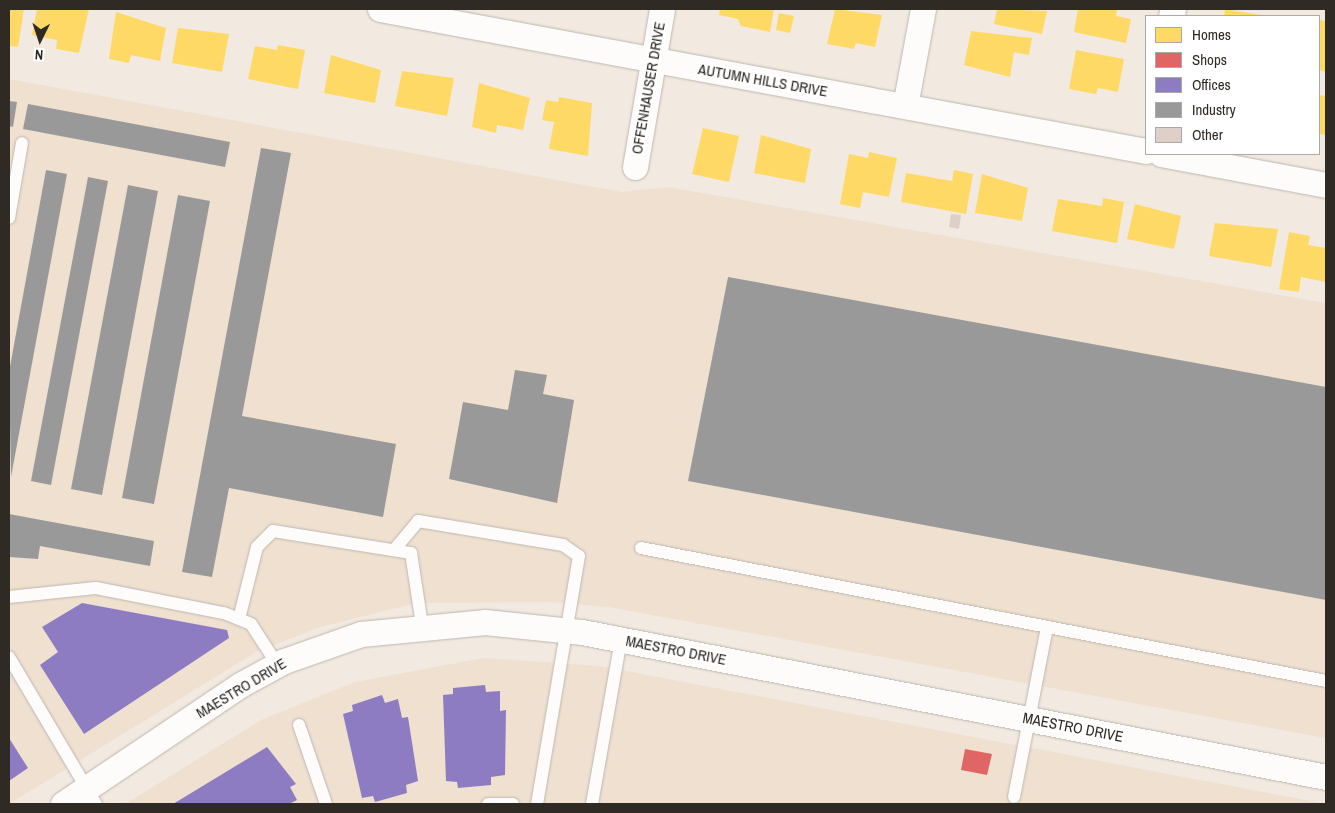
<!DOCTYPE html>
<style>
body{margin:0}
#map{position:relative;width:1335px;height:813px;overflow:hidden;background:#f2e9e0;font-family:"Archivo Narrow",sans-serif}
div>[style]{position:absolute}
.built>*{inset:0;background:#efe0d0}
.homes>*{inset:0;background:#ffd966}
.shops>*{inset:0;background:#e06666}
.offices>*{inset:0;background:#8e7cc3}
.industry>*{inset:0;background:#999}
.building>*{inset:0;background:#decfc7}
.roads{filter:drop-shadow(0 0 1px #bdb6af) drop-shadow(0 0 1px #bdb6af)}
.service>*{height:12px;margin:-6px;padding:0 6px;transform-origin:6px;border-radius:6px;background:#fdfcfa}
.minor>*{height:25px;margin:-12.5px;padding:0 12.5px;transform-origin:12.5px;border-radius:12.5px;background:#fdfcfa}
span{translate:-50% -50%;white-space:nowrap;text-align:center;line-height:1.15;-webkit-text-stroke:5px #fff;paint-order:stroke}
.street-label{font-size:15px;color:#302a24}
.frame{position:absolute;inset:0;border:10px solid #302a24;pointer-events:none}
.legend{position:absolute;left:1145px;top:15px;width:175px;height:140px;box-sizing:border-box;background:#fff;border:1px solid #acaaa7;margin:0;padding:6px 9px;list-style:none;font-size:15px;color:#302a24}
.legend li{display:flex;align-items:center;gap:10px;height:25px}
.legend b{width:25px;border:1px solid #acaaa7}
.north{position:absolute;left:15px;top:15px;width:50px;height:50px;-webkit-text-stroke:4px #fff;paint-order:stroke;rotate:184deg;font-size:14px;font-weight:700;line-height:20px;text-align:center;color:#302a24}
.north::after{content:'';display:block;margin:auto;width:18px;height:22px;background:#302a24;clip-path:polygon(50% 0,100% 100%,50% 72%,0 100%)}
</style>
<div id="map">
<div class="built">
<i style="clip-path:polygon(9px 79px,622px 192px,668px 187px,1326px 303px,1326px 738px,608px 607px,552px 602px,416px 603px,320px 627px,256px 652px,9px 804px)"></i>
<i style="clip-path:polygon(484px 658px,600px 666px,1326px 804px,125px 804px,263px 719px,355px 682px)"></i>
</div>
<div class="homes">
<i style="clip-path:polygon(9px 9px,24px 9px,18px 47px,9px 46px)"></i>
<i style="clip-path:polygon(37px 9px,89px 9px,79px 53px,56px 49px,57px 40px,32px 35px)"></i>
<i style="clip-path:polygon(720px 9px,774px 9px,770px 32px,741px 26px,738px 19px,719px 15px)"></i>
<i style="clip-path:polygon(835px 9px,882px 15px,875px 47px,856px 43px,854px 49px,827px 44px)"></i>
<i style="clip-path:polygon(997px 9px,1047px 11px,1042px 34px,994px 24px)"></i>
<i style="clip-path:polygon(1078px 9px,1117px 9px,1116px 16px,1131px 19px,1126px 43px,1074px 32px)"></i>
<i style="clip-path:polygon(1225px 9px,1261px 15px,1261px 16px,1224px 16px)"></i>
<i style="clip-path:polygon(116px 12px,166px 28px,160px 61px,131px 55px,129px 63px,109px 59px)"></i>
<i style="clip-path:polygon(779px 13px,794px 16px,790px 33px,776px 30px)"></i>
<i style="clip-path:polygon(1320px 20px,1326px 21px,1326px 72px,1319px 70px)"></i>
<i style="clip-path:polygon(178px 28px,229px 34px,222px 72px,172px 63px)"></i>
<i style="clip-path:polygon(971px 31px,1032px 38px,1029px 55px,1014px 52px,1010px 77px,964px 65px)"></i>
<i style="clip-path:polygon(278px 45px,305px 50px,298px 89px,248px 79px,255px 46px,277px 50px)"></i>
<i style="clip-path:polygon(1076px 50px,1124px 59px,1118px 92px,1098px 88px,1096px 94px,1069px 89px)"></i>
<i style="clip-path:polygon(331px 55px,381px 70px,375px 103px,324px 93px)"></i>
<i style="clip-path:polygon(402px 71px,454px 78px,447px 116px,395px 106px)"></i>
<i style="clip-path:polygon(479px 83px,530px 98px,523px 130px,497px 125px,496px 133px,472px 127px)"></i>
<i style="clip-path:polygon(1319px 95px,1326px 96px,1326px 135px,1319px 134px)"></i>
<i style="clip-path:polygon(559px 97px,592px 103px,588px 156px,549px 149px,554px 122px,542px 120px,546px 100px,558px 102px)"></i>
<i style="clip-path:polygon(703px 128px,739px 136px,729px 182px,692px 174px)"></i>
<i style="clip-path:polygon(761px 135px,811px 149px,805px 183px,754px 173px)"></i>
<i style="clip-path:polygon(869px 152px,897px 158px,889px 197px,863px 192px,860px 208px,840px 204px,849px 154px,868px 158px)"></i>
<i style="clip-path:polygon(954px 170px,973px 174px,966px 214px,901px 202px,906px 173px,952px 181px)"></i>
<i style="clip-path:polygon(982px 174px,1028px 188px,1022px 221px,975px 213px)"></i>
<i style="clip-path:polygon(1103px 198px,1124px 202px,1117px 243px,1052px 231px,1058px 199px,1102px 206px)"></i>
<i style="clip-path:polygon(1135px 204px,1181px 216px,1174px 249px,1127px 239px)"></i>
<i style="clip-path:polygon(1215px 223px,1278px 229px,1271px 267px,1209px 256px)"></i>
<i style="clip-path:polygon(1289px 232px,1310px 236px,1308px 245px,1326px 248px,1326px 282px,1301px 277px,1299px 292px,1279px 289px)"></i>
</div>
<div class="shops">
<i style="clip-path:polygon(965px 749px,992px 754px,987px 775px,961px 770px)"></i>
</div>
<div class="offices">
<i style="clip-path:polygon(82px 603px,227px 630px,229px 638px,84px 734px,40px 665px,58px 652px,42px 627px)"></i>
<i style="clip-path:polygon(485px 685px,486px 692px,500px 691px,500px 711px,506px 710px,505px 775px,491px 777px,491px 785px,458px 788px,457px 782px,446px 781px,443px 695px,453px 694px,453px 688px)"></i>
<i style="clip-path:polygon(382px 695px,385px 703px,398px 699px,402px 718px,408px 717px,418px 781px,406px 785px,407px 793px,375px 802px,373px 796px,362px 798px,343px 714px,353px 711px,352px 705px)"></i>
<i style="clip-path:polygon(9px 738px,28px 768px,9px 781px)"></i>
<i style="clip-path:polygon(267px 747px,296px 784px,290px 787px,297px 800px,289px 804px,173px 804px)"></i>
</div>
<div class="industry">
<i style="clip-path:polygon(9px 101px,17px 102px,13px 127px,9px 126px)"></i>
<i style="clip-path:polygon(28px 104px,230px 142px,225px 167px,23px 129px)"></i>
<i style="clip-path:polygon(261px 148px,291px 153px,242px 416px,396px 444px,383px 517px,229px 488px,212px 577px,182px 572px)"></i>
<i style="clip-path:polygon(46px 170px,67px 174px,11px 477px,9px 372px)"></i>
<i style="clip-path:polygon(88px 177px,108px 181px,51px 485px,31px 481px)"></i>
<i style="clip-path:polygon(128px 185px,158px 191px,102px 495px,71px 489px)"></i>
<i style="clip-path:polygon(178px 195px,210px 201px,154px 504px,122px 498px)"></i>
<i style="clip-path:polygon(728px 277px,1326px 387px,1326px 600px,688px 481px)"></i>
<i style="clip-path:polygon(515px 370px,547px 375px,543px 394px,574px 400px,557px 503px,449px 479px,463px 402px,508px 410px)"></i>
<i style="clip-path:polygon(9px 514px,154px 541px,150px 566px,40px 546px,38px 559px,9px 557px)"></i>
</div>
<div class="building">
<i style="clip-path:polygon(951px 214px,961px 215px,959px 229px,949px 227px)"></i>
</div>
<div class="roads">
<div class="service">
<i style="left:9px;top:218px;width:76px;rotate:-80.2deg"></i>
<i style="left:641px;top:548px;width:698px;rotate:10.99deg"></i>
<i style="left:394px;top:550px;width:38px;rotate:-50deg"></i>
<i style="left:418px;top:521px;width:147px;rotate:9.4deg"></i>
<i style="left:563px;top:545px;width:19px;rotate:35deg"></i>
<i style="left:579px;top:556px;width:252px;rotate:99.6deg"></i>
<i style="left:9px;top:597px;width:87px;rotate:-5.9deg"></i>
<i style="left:96px;top:588px;width:130px;rotate:11.1deg"></i>
<i style="left:224px;top:613px;width:29px;rotate:22deg"></i>
<i style="left:251px;top:624px;width:48px;rotate:57deg"></i>
<i style="left:239px;top:619px;width:74px;rotate:-76deg"></i>
<i style="left:257px;top:547px;width:23px;rotate:-45deg"></i>
<i style="left:273px;top:531px;width:140px;rotate:9.1deg"></i>
<i style="left:411px;top:553px;width:73px;rotate:81.3deg"></i>
<i style="left:9px;top:657px;width:171px;rotate:59.4deg"></i>
<i style="left:299px;top:725px;width:83px;rotate:71.1deg"></i>
<i style="left:1014px;top:797px;width:173px;rotate:-79deg"></i>
<i style="left:488px;top:804px;width:25px"></i>
<i style="left:592px;top:804px;width:167px;rotate:-80deg"></i>
</div>
<div class="minor">
<i style="left:380px;top:9px;width:779px;rotate:10.5deg"></i>
<i style="left:1171px;top:16px;width:7px;rotate:-74deg"></i>
<i style="left:905px;top:106px;width:99px;rotate:-79.5deg"></i>
<i style="left:1161px;top:154px;width:168px;rotate:10.6deg"></i>
<i style="left:635px;top:167px;width:160px;rotate:-80.3deg"></i>
<i style="left:63px;top:804px;width:213px;rotate:-33.9deg"></i>
<i style="left:240px;top:685px;width:50px;rotate:-28.6deg"></i>
<i style="left:284px;top:661px;width:82px;rotate:-19.3deg"></i>
<i style="left:361px;top:634px;width:125px;rotate:-5.5deg"></i>
<i style="left:485px;top:622px;width:98px;rotate:5.9deg"></i>
<i style="left:582px;top:632px;width:758px;rotate:11.03deg"></i>
</div>
</div>
<div class="street-label">
<span style="left:763px;top:80px;rotate:10deg">AUTUMN HILLS DRIVE</span>
<span style="left:648px;top:88px;rotate:-80deg">OFFENHAUSER DRIVE</span>
<span style="left:676px;top:650px;rotate:11deg">MAESTRO DRIVE</span>
<span style="left:241px;top:688px;rotate:-31deg">MAESTRO DRIVE</span>
<span style="left:1073px;top:727px;rotate:11deg">MAESTRO DRIVE</span>
</div>
<div class="frame"></div>
<ul class="legend">
<li><b style="height:14px;background:#ffd966"></b>Homes</li>
<li><b style="height:14px;background:#e06666"></b>Shops</li>
<li><b style="height:14px;background:#8e7cc3"></b>Offices</li>
<li><b style="height:14px;background:#999"></b>Industry</li>
<li><b style="height:14px;background:#decfc7"></b>Other</li>
</ul>
<div class="north">N</div>
</div>
